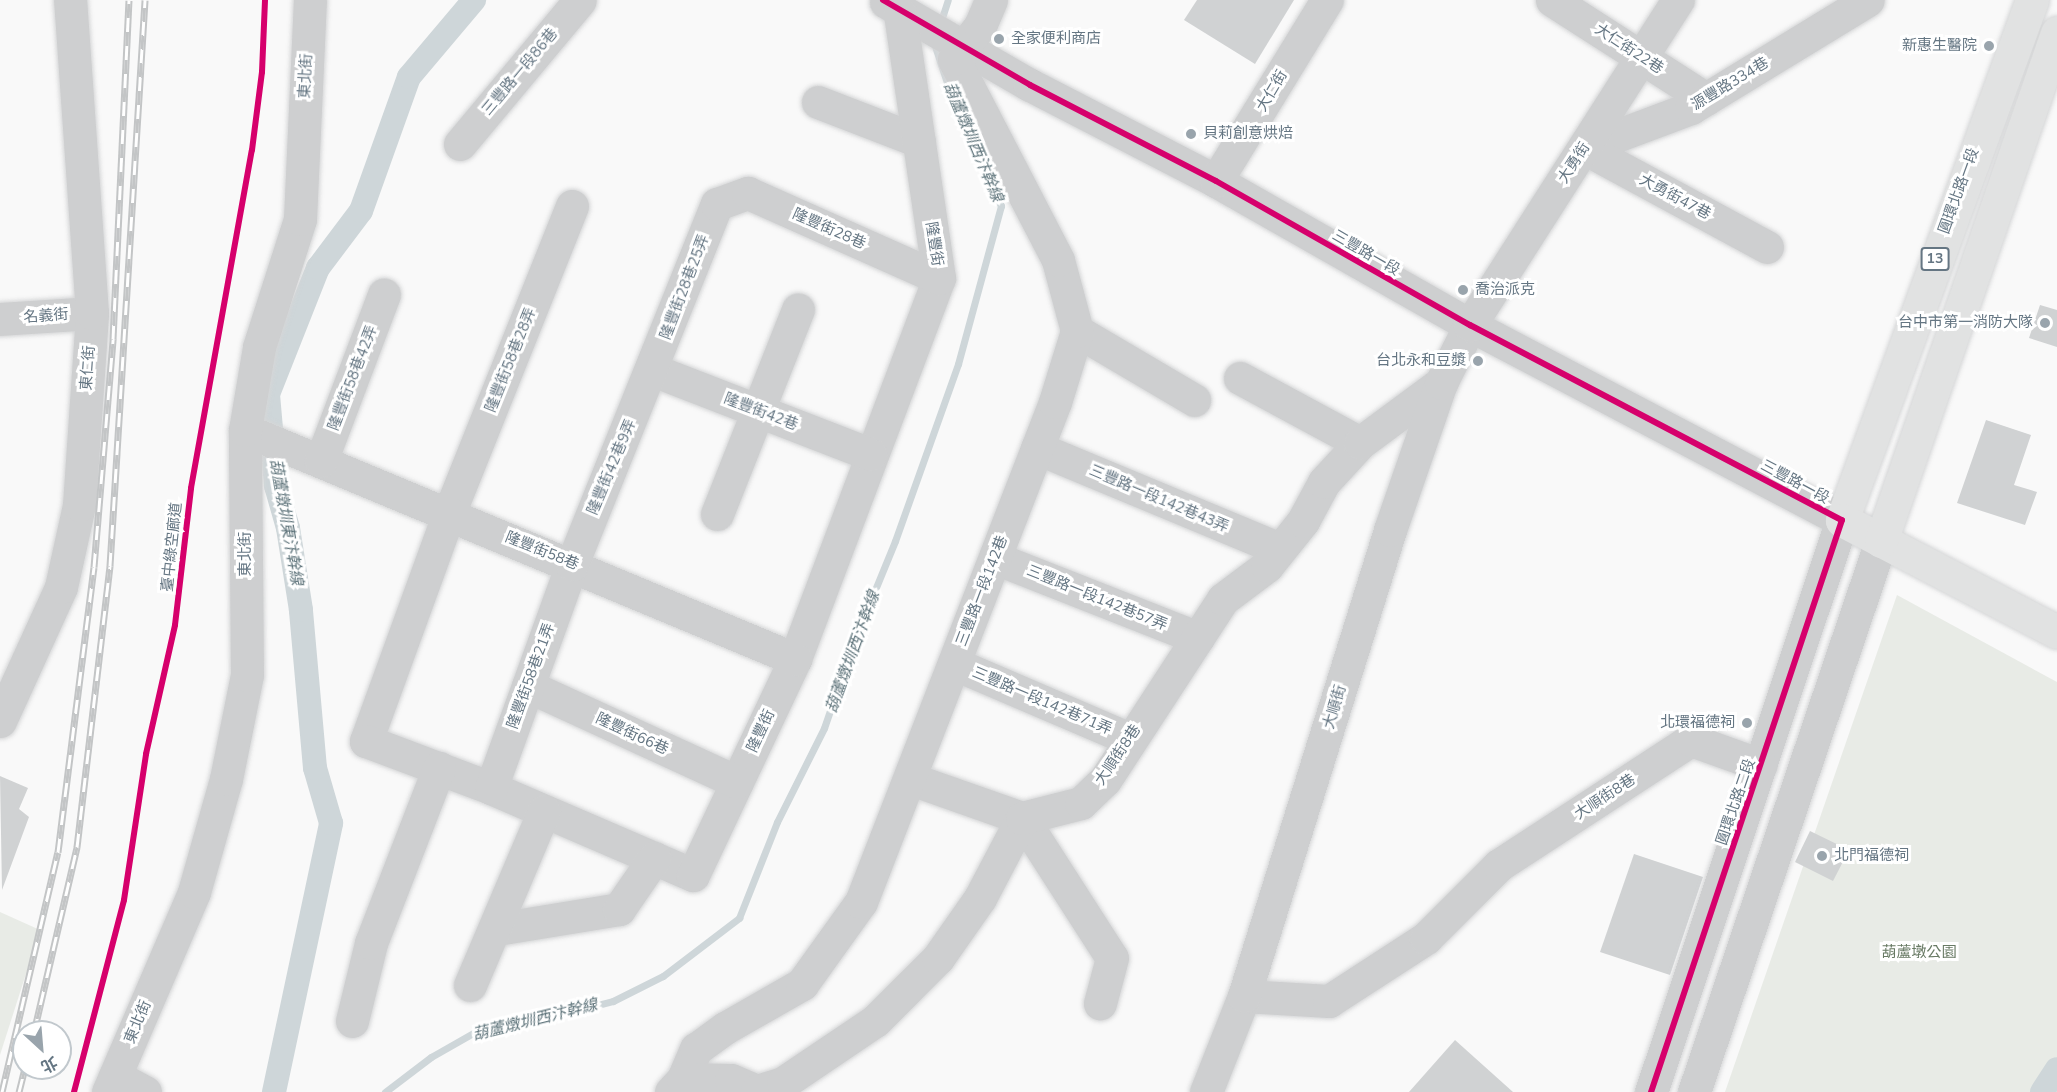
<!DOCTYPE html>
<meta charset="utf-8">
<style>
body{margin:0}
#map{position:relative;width:2057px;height:1092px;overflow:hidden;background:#f9f9f9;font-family:"Nunito Sans","Noto Sans TC",sans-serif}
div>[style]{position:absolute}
.green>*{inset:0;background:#e8ebe6}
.stream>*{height:7px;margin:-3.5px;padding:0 3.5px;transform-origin:3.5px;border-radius:3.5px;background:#ced6d9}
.canal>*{height:24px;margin:-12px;padding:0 12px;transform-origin:12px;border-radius:12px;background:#ced6d9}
.building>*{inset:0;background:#d0d2d3}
.roads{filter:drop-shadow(0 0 2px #d5d6d7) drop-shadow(0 0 2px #d5d6d7)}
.minor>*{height:33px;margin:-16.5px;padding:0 16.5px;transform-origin:16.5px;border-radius:16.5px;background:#cecfd0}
.major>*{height:33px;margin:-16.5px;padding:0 16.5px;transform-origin:16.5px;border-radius:16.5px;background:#e1e2e2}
.rail>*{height:7px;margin-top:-3.5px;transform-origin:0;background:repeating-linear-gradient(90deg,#fff 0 14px,#c3c5c6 0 28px);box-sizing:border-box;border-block:2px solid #c3c5c6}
.cycleway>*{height:6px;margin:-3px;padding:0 3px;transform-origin:3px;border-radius:3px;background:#d6006c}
.dots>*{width:16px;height:16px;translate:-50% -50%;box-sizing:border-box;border:3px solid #fff;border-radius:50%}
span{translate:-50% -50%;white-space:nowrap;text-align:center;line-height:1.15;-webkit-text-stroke:6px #fff;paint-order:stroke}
.shield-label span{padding:2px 4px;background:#fff;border:2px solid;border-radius:4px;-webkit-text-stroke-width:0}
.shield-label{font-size:14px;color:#657683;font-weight:700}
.poi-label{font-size:15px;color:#657683}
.left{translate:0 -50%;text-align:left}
.right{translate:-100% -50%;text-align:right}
.street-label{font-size:15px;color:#657683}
.park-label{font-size:15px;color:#687a64}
.water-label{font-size:16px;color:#60757c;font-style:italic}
.north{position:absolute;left:12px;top:1020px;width:60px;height:60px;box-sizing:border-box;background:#fff;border:2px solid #c1c8cd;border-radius:50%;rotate:154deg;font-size:16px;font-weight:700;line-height:24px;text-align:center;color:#657683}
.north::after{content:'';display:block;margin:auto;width:21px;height:27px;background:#99a4ac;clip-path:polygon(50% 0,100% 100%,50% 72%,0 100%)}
</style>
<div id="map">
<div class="green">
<i style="clip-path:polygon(1897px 595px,2057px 682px,2057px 1092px,1725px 1092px)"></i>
<i style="clip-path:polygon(0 912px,40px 930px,0 1055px)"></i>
</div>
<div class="stream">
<i style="left:940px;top:24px;width:25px;rotate:-72deg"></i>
<i style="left:385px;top:1092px;width:58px;rotate:-37.3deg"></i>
<i style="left:431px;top:1057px;width:51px;rotate:-29.6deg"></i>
<i style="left:475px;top:1032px;width:62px;rotate:-10.2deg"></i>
<i style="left:536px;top:1021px;width:80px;rotate:-14.6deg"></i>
<i style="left:613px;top:1001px;width:56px;rotate:-26.6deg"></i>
<i style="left:663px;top:976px;width:96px;rotate:-37.3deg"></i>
<i style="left:739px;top:918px;width:103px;rotate:-68.4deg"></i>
<i style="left:777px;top:822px;width:105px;rotate:-63.4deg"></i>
<i style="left:824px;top:728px;width:92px;rotate:-71deg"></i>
<i style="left:854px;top:641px;width:108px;rotate:-67.7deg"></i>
<i style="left:895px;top:541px;width:188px;rotate:-70.4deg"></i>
<i style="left:958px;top:364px;width:164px;rotate:-74.8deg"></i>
<i style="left:1001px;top:206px;width:119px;rotate:-114.4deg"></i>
<i style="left:952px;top:98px;width:58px;rotate:-108.1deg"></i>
</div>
<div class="canal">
<i style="left:274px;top:1092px;width:275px;rotate:-78deg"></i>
<i style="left:331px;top:823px;width:57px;rotate:-106.2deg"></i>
<i style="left:315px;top:768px;width:159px;rotate:-95.1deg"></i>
<i style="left:301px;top:610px;width:83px;rotate:-99deg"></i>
<i style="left:288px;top:528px;width:44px;rotate:-105.9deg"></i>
<i style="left:276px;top:486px;width:92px;rotate:-95deg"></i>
<i style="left:268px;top:394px;width:136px;rotate:-68.4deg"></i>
<i style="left:318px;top:268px;width:71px;rotate:-53deg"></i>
<i style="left:361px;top:211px;width:142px;rotate:-70.3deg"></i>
<i style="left:409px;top:77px;width:101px;rotate:-49.8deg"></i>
<i style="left:2042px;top:1092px;width:27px;rotate:-57deg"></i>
</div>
<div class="building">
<i style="clip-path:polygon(1197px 0,1294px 0,1255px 64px,1184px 20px)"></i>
<i style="clip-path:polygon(2040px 305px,2057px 310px,2057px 347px,2029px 338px)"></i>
<i style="clip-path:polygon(1986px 420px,2031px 435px,2014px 485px,2037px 492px,2025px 525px,1957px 503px)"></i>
<i style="clip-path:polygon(0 776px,28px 788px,19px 809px,29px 817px,2px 890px)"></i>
<i style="clip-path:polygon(1810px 831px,1849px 850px,1833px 881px,1795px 862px)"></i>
<i style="clip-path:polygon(1634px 854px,1703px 877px,1670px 975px,1600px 952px)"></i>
<i style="clip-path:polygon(1455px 1040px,1513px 1092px,1409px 1092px)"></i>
</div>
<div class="roads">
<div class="minor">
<i style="left:1552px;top:0;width:183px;rotate:32.7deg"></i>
<i style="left:886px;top:2px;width:166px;rotate:30deg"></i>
<i style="left:1030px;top:85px;width:209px;rotate:27.3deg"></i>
<i style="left:1216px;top:181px;width:292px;rotate:29.6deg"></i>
<i style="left:1470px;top:325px;width:420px;rotate:27.7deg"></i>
<i style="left:1842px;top:520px;width:603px;rotate:108.46deg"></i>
<i style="left:818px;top:102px;width:108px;rotate:21.1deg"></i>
<i style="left:460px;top:144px;width:187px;rotate:-50.2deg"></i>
<i style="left:1584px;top:148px;width:114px;rotate:-20.5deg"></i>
<i style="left:1691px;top:108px;width:207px;rotate:-31.4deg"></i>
<i style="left:1584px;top:148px;width:208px;rotate:28.4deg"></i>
<i style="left:1216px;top:181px;width:212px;rotate:-58.5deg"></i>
<i style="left:572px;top:206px;width:331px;rotate:111.8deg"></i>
<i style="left:449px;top:513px;width:243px;rotate:110deg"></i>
<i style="left:366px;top:741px;width:134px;rotate:20.6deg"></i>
<i style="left:491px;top:788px;width:220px;rotate:23.3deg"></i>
<i style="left:693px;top:875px;width:239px;rotate:-64.7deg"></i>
<i style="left:795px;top:659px;width:407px;rotate:-69.3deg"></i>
<i style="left:939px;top:278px;width:268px;rotate:-98.4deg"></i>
<i style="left:0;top:319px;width:92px;rotate:-3.7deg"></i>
<i style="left:1077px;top:331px;width:136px;rotate:30.5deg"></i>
<i style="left:653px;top:370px;width:233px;rotate:21.2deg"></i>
<i style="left:1240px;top:378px;width:136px;rotate:28.4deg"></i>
<i style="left:245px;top:430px;width:596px;rotate:22.61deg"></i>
<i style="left:1037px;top:448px;width:263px;rotate:22.6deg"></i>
<i style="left:321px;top:461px;width:178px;rotate:-69.3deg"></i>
<i style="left:717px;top:514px;width:220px;rotate:-68.4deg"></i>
<i style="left:995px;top:558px;width:218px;rotate:21.5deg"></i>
<i style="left:955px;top:664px;width:188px;rotate:23.2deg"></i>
<i style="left:528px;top:686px;width:230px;rotate:24.7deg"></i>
<i style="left:0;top:721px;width:147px;rotate:-65.5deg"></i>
<i style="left:61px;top:587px;width:84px;rotate:-77.6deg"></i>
<i style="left:79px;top:505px;width:192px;rotate:-86.1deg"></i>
<i style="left:92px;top:313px;width:314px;rotate:-94deg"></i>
<i style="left:911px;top:779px;width:118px;rotate:19.4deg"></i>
<i style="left:1022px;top:818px;width:166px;rotate:57.3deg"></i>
<i style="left:1112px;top:958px;width:47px;rotate:104.9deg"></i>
<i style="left:491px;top:788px;width:238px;rotate:-70.1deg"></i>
<i style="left:572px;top:564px;width:388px;rotate:-68.1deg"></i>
<i style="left:717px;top:204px;width:33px;rotate:-20deg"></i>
<i style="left:748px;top:193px;width:209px;rotate:24deg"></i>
<i style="left:497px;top:929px;width:124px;rotate:-9.3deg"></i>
<i style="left:619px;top:909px;width:62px;rotate:-55.5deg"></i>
<i style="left:470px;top:985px;width:189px;rotate:-67deg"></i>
<i style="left:1244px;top:996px;width:85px;rotate:3.4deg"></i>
<i style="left:1329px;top:1001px;width:116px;rotate:-33deg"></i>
<i style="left:1426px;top:938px;width:103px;rotate:-45deg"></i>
<i style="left:1499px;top:865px;width:229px;rotate:-33.1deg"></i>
<i style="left:1691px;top:740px;width:74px;rotate:19.7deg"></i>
<i style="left:352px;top:1021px;width:80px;rotate:-76.3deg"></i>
<i style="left:371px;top:943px;width:188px;rotate:-68.8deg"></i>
<i style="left:115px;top:1076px;width:34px;rotate:28deg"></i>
<i style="left:683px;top:1079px;width:33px;rotate:-67deg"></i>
<i style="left:696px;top:1049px;width:36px;rotate:-36deg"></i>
<i style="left:725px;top:1028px;width:89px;rotate:-29.7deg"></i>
<i style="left:802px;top:984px;width:101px;rotate:-54.3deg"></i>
<i style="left:861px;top:902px;width:536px;rotate:-68.79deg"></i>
<i style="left:1055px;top:402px;width:74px;rotate:-72.8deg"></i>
<i style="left:1077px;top:331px;width:73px;rotate:-105deg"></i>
<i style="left:1058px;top:260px;width:226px;rotate:-117.4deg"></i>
<i style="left:954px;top:59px;width:42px;rotate:-51.8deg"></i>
<i style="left:980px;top:26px;width:28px;rotate:-67deg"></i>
<i style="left:108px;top:1092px;width:218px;rotate:-66.7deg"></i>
<i style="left:194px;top:892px;width:117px;rotate:-74.2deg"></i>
<i style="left:226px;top:779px;width:106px;rotate:-78.6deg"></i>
<i style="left:247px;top:675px;width:245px;rotate:-90.5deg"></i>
<i style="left:245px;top:430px;width:84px;rotate:-80.4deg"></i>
<i style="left:259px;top:347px;width:134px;rotate:-72.2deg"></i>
<i style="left:300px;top:219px;width:219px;rotate:-87.4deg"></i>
<i style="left:671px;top:1092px;width:18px;rotate:-47deg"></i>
<i style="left:683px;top:1079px;width:48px;rotate:1.2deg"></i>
<i style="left:731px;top:1080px;width:28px;rotate:23deg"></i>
<i style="left:757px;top:1091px;width:27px;rotate:-17deg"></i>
<i style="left:783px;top:1083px;width:111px;rotate:-34deg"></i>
<i style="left:875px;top:1021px;width:89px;rotate:-45deg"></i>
<i style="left:938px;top:958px;width:73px;rotate:-55deg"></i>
<i style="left:980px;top:898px;width:90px;rotate:-62.3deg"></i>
<i style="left:1022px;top:818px;width:61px;rotate:-14.3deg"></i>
<i style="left:1081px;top:803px;width:33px;rotate:-44deg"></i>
<i style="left:1105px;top:780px;width:216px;rotate:-56.9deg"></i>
<i style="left:1223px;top:599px;width:55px;rotate:-36.9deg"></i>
<i style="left:1267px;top:566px;width:58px;rotate:-51.3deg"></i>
<i style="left:1303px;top:521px;width:44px;rotate:-61.7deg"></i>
<i style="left:1324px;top:482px;width:53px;rotate:-47.3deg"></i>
<i style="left:1360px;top:443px;width:101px;rotate:-36.5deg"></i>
<i style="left:1206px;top:1092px;width:103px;rotate:-68.4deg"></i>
<i style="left:1244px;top:996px;width:488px;rotate:-72.6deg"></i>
<i style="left:1390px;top:530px;width:156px;rotate:-70.9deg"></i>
<i style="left:1441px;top:383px;width:65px;rotate:-63.4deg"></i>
<i style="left:1470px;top:325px;width:386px;rotate:-57.4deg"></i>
<i style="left:1694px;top:1092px;width:582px;rotate:-71.25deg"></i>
</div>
<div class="major">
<i style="left:2032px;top:0;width:554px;rotate:110.07deg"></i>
<i style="left:1842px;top:520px;width:242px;rotate:27.5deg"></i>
<i style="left:1881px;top:541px;width:538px;rotate:-70.89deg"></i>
</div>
</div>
<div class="rail">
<i style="left:34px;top:1032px;width:190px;rotate:-76.9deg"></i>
<i style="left:77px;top:847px;width:283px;rotate:-83.3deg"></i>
<i style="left:110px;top:566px;width:567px;rotate:-86.46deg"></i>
<i style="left:2px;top:1092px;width:246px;rotate:-76.9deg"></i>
<i style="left:58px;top:852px;width:287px;rotate:-82.8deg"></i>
<i style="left:94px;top:567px;width:229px;rotate:-85.2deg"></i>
<i style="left:113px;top:339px;width:339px;rotate:-87.3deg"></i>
<i style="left:19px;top:1092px;width:25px;rotate:-76deg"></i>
</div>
<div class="cycleway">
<i style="left:883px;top:0;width:170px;rotate:30deg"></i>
<i style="left:1030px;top:85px;width:209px;rotate:27.3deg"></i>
<i style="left:1216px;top:181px;width:292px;rotate:29.6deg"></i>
<i style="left:1470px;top:325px;width:420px;rotate:27.7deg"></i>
<i style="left:1842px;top:520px;width:603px;rotate:108.46deg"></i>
<i style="left:74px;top:1092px;width:198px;rotate:-75.4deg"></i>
<i style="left:124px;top:900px;width:148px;rotate:-81.4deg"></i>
<i style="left:146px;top:754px;width:132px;rotate:-77.3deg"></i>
<i style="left:175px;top:625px;width:138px;rotate:-83.3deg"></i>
<i style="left:191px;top:488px;width:343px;rotate:-79.8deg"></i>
<i style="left:252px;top:150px;width:79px;rotate:-82.7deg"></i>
<i style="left:262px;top:72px;width:72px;rotate:-87.6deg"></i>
</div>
<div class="dots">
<i style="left:999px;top:39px;background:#99a4ac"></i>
<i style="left:1989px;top:46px;background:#99a4ac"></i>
<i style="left:1191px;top:134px;background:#99a4ac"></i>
<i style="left:1463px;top:290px;background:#99a4ac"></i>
<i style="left:2045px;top:323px;background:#99a4ac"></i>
<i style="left:1478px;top:361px;background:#99a4ac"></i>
<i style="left:1747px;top:723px;background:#99a4ac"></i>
<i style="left:1822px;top:856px;background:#99a4ac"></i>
</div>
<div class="shield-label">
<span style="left:1935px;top:259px">13</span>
</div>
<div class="poi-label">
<span class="left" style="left:1011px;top:39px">全家便利商店</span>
<span class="right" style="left:1977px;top:46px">新惠生醫院</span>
<span class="left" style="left:1203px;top:134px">貝莉創意烘焙</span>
<span class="left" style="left:1475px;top:290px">喬治派克</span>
<span class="right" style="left:2033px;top:323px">台中市第一消防大隊</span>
<span class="right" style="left:1466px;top:361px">台北永和豆漿</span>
<span class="right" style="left:1735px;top:723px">北環福德祠</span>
<span class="left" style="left:1834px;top:856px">北門福德祠</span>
</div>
<div class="street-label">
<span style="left:1629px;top:49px;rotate:33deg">大仁街22巷</span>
<span style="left:520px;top:72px;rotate:-50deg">三豐路一段86巷</span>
<span style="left:306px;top:76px;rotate:-87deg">東北街</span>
<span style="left:1730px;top:84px;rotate:-31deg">源豐路334巷</span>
<span style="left:1272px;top:91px;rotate:-59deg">大仁街</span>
<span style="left:1574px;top:163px;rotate:-57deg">大勇街</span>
<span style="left:1959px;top:191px;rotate:-70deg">圓環北路一段</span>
<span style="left:1675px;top:197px;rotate:28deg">大勇街47巷</span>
<span style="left:829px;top:229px;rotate:24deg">隆豐街28巷</span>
<span style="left:934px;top:244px;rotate:81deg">隆豐街</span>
<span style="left:1366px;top:253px;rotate:30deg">三豐路一段</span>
<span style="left:685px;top:287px;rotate:-69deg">隆豐街28巷25弄</span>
<span style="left:46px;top:316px;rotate:-4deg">名義街</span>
<span style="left:511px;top:360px;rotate:-68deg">隆豐街58巷28弄</span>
<span style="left:88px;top:368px;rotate:-86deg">東仁街</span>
<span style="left:353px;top:378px;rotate:-69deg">隆豐街58巷42弄</span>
<span style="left:761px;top:412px;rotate:21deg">隆豐街42巷</span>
<span style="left:612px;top:467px;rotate:-67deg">隆豐街42巷9弄</span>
<span style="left:1795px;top:482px;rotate:28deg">三豐路一段</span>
<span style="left:1159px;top:499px;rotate:23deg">三豐路一段142巷43弄</span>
<span style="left:172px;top:547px;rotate:-84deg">臺中綠空廊道</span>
<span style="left:542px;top:551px;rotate:22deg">隆豐街58巷</span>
<span style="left:246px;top:554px;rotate:-90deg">東北街</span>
<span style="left:982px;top:591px;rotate:-69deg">三豐路一段142巷</span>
<span style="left:1097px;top:598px;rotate:22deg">三豐路一段142巷57弄</span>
<span style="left:531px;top:676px;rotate:-70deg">隆豐街58巷21弄</span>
<span style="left:1042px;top:701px;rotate:23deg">三豐路一段142巷71弄</span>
<span style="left:1335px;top:707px;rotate:-73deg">大順街</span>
<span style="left:761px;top:731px;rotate:-65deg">隆豐街</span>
<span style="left:632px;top:734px;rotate:25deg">隆豐街66巷</span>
<span style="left:1118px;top:755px;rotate:-56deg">大順街8巷</span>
<span style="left:1605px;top:797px;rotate:-33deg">大順街8巷</span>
<span style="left:1736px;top:802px;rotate:-71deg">圓環北路二段</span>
<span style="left:138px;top:1022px;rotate:-67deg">東北街</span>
</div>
<div class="park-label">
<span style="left:1919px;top:953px">葫蘆墩公園</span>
</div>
<div class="water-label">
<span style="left:973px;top:142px;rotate:67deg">葫蘆燉圳西汴幹線</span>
<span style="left:286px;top:522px;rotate:80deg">葫蘆墩圳東汴幹線</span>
<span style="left:853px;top:652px;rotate:-70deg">葫蘆燉圳西汴幹線</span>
<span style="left:535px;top:1020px;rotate:-14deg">葫蘆燉圳西汴幹線</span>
</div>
<div class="north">北</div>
</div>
